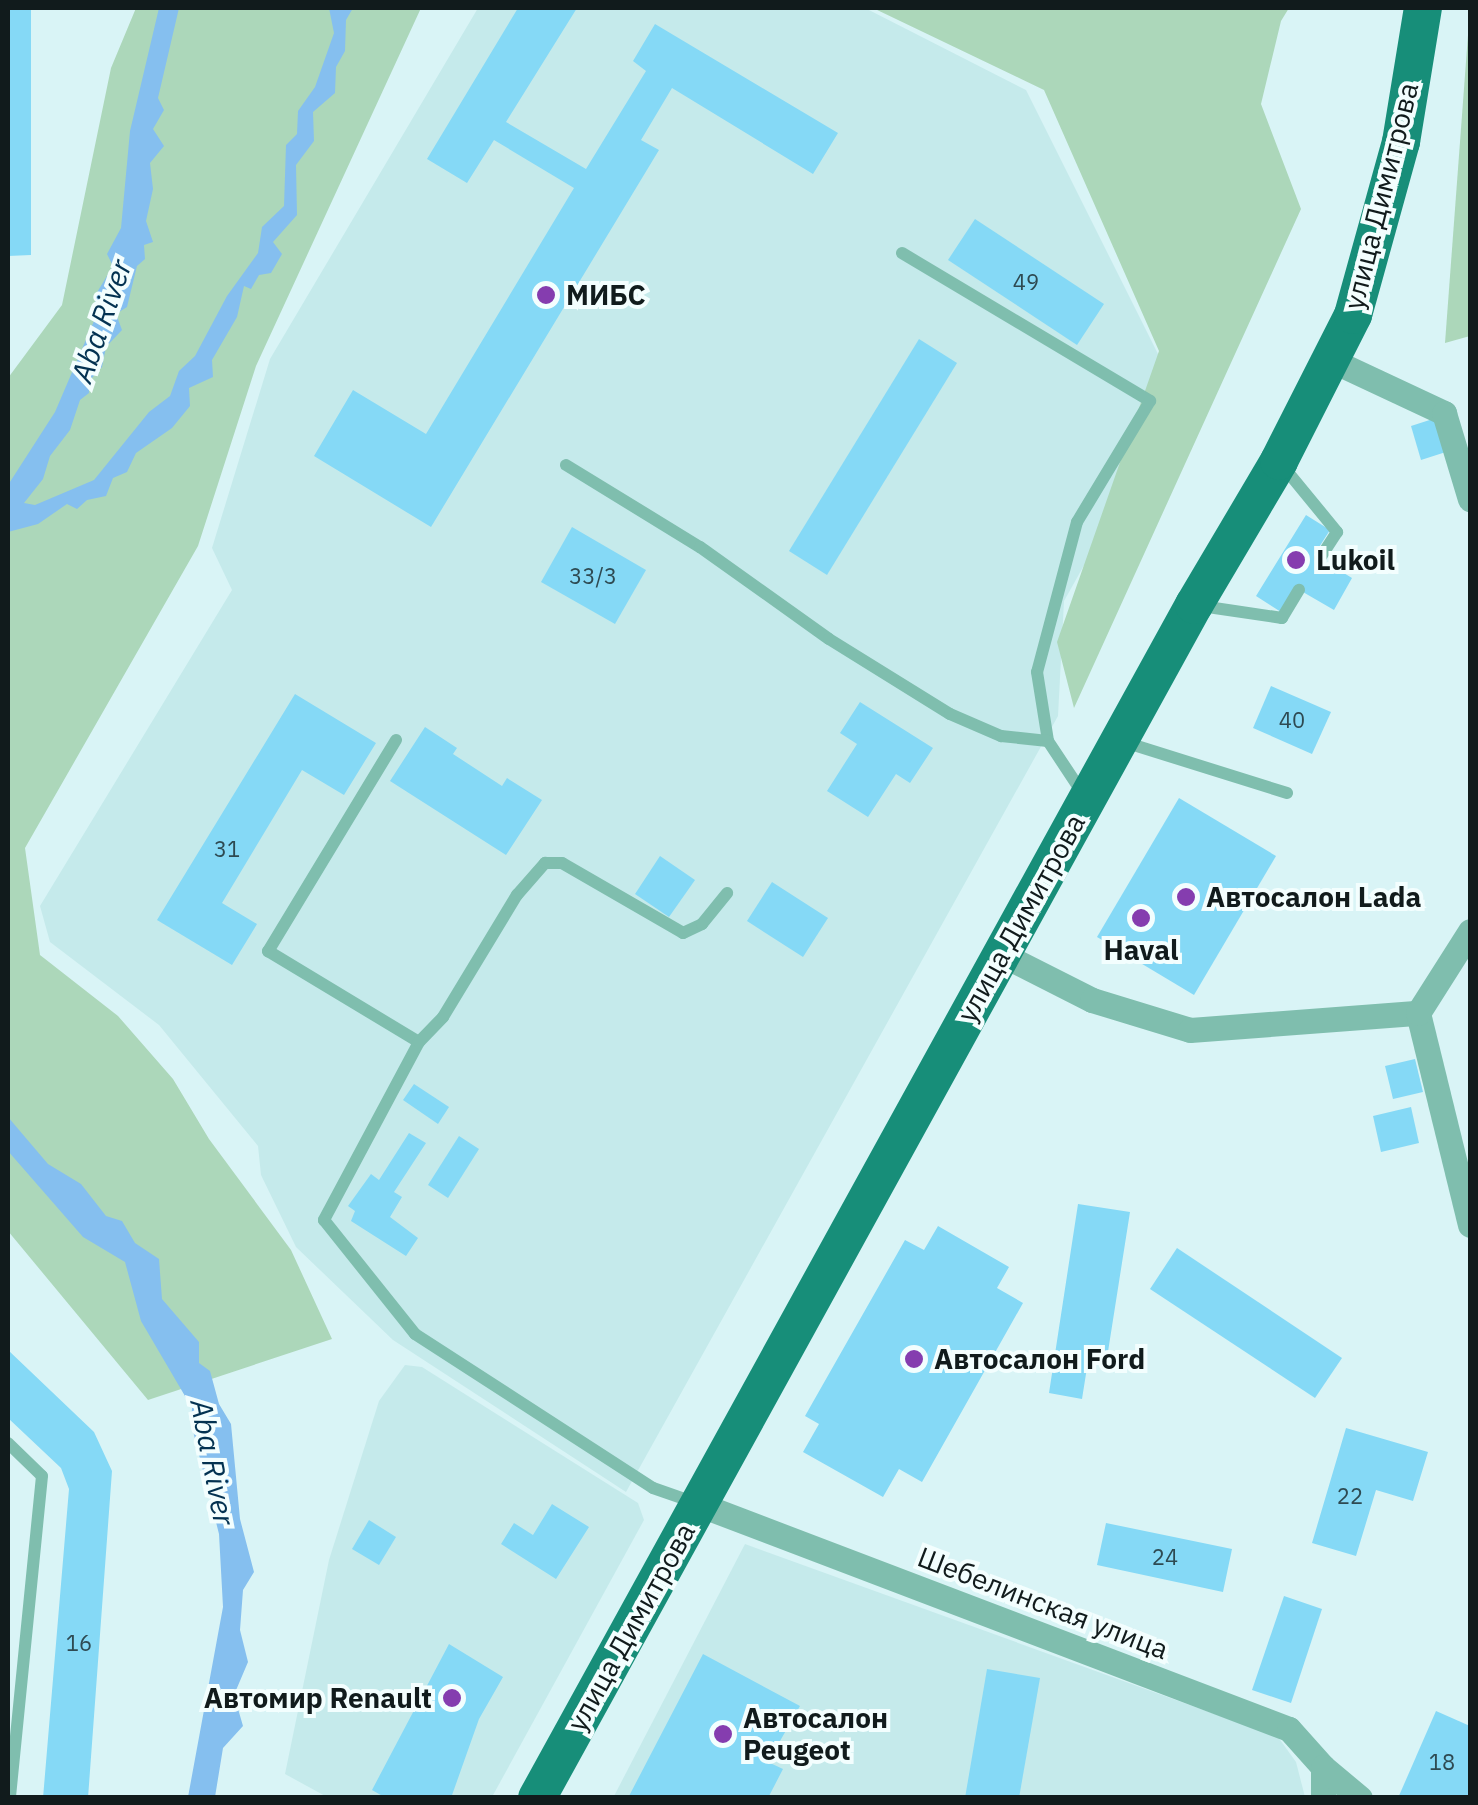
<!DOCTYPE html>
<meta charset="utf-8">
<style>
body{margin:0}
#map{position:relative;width:1478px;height:1805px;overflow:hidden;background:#d9f4f6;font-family:"IBM Plex Sans",sans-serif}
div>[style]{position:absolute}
.built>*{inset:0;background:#c5eaeb}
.green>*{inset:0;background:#acd7ba}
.water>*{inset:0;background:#85bfef}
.building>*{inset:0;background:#85d9f6}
.service>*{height:12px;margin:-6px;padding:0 6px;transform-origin:6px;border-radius:6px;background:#7fbeae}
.minor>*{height:25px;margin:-12.5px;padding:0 12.5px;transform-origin:12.5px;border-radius:12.5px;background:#7fbeae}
.primary>*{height:38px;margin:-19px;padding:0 19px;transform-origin:19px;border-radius:19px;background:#178e79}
.dots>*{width:28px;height:28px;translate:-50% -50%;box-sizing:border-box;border:5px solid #f3fefe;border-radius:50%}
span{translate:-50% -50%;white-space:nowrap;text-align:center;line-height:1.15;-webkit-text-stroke:8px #f3fefe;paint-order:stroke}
.number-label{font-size:22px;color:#2e4a52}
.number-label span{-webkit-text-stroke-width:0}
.street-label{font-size:28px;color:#111b1c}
.poi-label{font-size:28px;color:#111b1c;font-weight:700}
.left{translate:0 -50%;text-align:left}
.right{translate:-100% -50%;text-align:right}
.water-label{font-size:30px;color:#033251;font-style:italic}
.frame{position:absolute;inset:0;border:10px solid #111b1c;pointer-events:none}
</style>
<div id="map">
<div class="built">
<i style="clip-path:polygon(478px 8px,865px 8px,1026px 90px,1179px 396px,1064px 601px,1058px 716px,626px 1492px,393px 1340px,296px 1247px,261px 1175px,258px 1146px,159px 1025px,50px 942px,40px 906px,232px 590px,212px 548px,270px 359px)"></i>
<i style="clip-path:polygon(405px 1365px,422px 1367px,638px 1503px,644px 1520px,492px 1797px,327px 1797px,285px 1774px,329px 1560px,379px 1401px)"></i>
<i style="clip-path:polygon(745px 1544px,1278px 1737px,1296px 1762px,1305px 1797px,613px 1798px)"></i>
</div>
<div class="green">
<i style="clip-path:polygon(136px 8px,421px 8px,256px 366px,198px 546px,25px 848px,40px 955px,118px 1016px,173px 1079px,209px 1139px,291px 1250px,332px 1339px,148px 1400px,8px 1231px,8px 378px,62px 305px,111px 68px)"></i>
<i style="clip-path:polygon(873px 8px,1289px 8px,1281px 21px,1261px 104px,1301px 209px,1074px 708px,1057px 642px,1159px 351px,1044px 90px)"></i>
<i style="clip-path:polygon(1470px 8px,1470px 336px,1445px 343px)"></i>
</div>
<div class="water">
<i style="clip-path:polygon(159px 8px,179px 8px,158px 98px,164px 110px,153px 129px,164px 146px,150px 163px,153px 189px,146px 221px,153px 242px,144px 245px,145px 259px,137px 266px,127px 307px,116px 314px,122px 330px,106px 347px,102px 367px,89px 381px,89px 393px,80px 400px,70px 430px,50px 456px,43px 479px,24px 503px,35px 505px,94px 480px,149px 412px,170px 396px,179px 371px,195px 356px,227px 296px,258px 253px,262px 227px,284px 206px,286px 145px,297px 134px,298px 111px,315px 87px,334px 33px,329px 8px,353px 8px,346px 20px,345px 51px,336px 67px,335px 93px,313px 112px,314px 141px,296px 165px,297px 215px,273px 242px,282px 254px,271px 273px,259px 275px,251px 289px,244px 286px,237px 317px,212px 360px,213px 377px,189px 388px,190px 406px,172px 428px,136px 453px,127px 472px,113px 478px,106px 496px,87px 500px,77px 509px,67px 504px,38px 524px,8px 532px,8px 485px,55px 412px,94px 321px,96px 294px,113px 266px,107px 254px,121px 228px,130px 131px)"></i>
<i style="clip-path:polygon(8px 1117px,48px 1164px,81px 1184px,106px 1216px,122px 1221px,135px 1243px,159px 1259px,162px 1299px,199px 1342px,199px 1363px,210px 1371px,219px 1404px,231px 1424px,240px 1519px,254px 1572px,243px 1590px,240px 1630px,248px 1662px,234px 1695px,243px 1726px,223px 1748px,215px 1797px,188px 1797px,223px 1607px,219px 1534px,191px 1423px,192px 1408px,141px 1321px,125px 1262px,83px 1237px,8px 1151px)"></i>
</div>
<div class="building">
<i style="clip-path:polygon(8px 8px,31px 8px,31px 255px,8px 256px)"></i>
<i style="clip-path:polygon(518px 8px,577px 8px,506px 122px,586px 169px,646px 71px,633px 61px,655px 24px,838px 133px,813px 174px,672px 88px,641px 140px,659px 150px,431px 527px,314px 456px,353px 390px,426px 434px,574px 188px,494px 140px,467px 183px,427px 159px)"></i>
<i style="clip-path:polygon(975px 219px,1104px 304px,1077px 345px,948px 260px)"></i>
<i style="clip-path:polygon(919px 339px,957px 363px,827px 575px,789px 551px)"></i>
<i style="clip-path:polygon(1439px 417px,1449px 451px,1421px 460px,1411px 426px)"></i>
<i style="clip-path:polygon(1306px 515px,1330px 530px,1314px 555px,1352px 578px,1334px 610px,1296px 588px,1281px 612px,1256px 596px)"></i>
<i style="clip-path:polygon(572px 527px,646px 570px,615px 624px,541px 582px)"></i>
<i style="clip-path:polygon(1271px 686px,1331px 712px,1312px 754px,1253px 728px)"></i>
<i style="clip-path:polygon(295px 694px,376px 743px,344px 795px,302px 770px,222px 903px,257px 924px,232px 965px,157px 920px)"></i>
<i style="clip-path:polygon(860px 702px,933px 748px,910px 783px,896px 774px,868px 817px,827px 791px,857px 744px,840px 733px)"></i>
<i style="clip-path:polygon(425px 727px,457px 748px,453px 754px,502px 786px,507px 778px,542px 800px,506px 855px,390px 781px)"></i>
<i style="clip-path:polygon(1179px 798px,1276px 856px,1194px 995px,1097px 937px)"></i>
<i style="clip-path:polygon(660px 856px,695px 880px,669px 917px,635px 894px)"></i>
<i style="clip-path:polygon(772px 882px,828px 918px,803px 957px,747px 921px)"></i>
<i style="clip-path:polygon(1415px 1059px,1423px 1092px,1393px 1099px,1385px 1066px)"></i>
<i style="clip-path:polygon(414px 1084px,449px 1107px,438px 1124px,403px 1100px)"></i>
<i style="clip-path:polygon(1411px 1107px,1419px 1143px,1381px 1152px,1373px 1116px)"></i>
<i style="clip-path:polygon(409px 1133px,426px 1143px,394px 1192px,402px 1197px,390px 1217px,418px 1238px,406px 1256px,351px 1221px,355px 1211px,348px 1206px,371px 1174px,379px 1180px)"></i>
<i style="clip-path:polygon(459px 1136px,479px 1149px,448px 1198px,428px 1185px)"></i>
<i style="clip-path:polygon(1078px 1204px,1130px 1212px,1107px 1358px,1089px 1355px,1082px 1399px,1049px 1393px)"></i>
<i style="clip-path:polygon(938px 1226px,1009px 1267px,997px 1288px,1023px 1303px,922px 1482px,899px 1469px,883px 1497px,803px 1452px,819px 1424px,805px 1416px,905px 1240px,924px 1250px)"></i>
<i style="clip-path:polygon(1177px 1248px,1342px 1358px,1315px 1398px,1150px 1289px)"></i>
<i style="clip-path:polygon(8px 1350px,94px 1432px,112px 1471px,88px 1798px,43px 1798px,69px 1489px,61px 1468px,8px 1418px)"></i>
<i style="clip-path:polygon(1346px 1428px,1428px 1452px,1413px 1501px,1376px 1490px,1356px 1556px,1312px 1543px)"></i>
<i style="clip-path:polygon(552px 1504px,589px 1527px,556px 1579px,501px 1544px,514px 1523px,533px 1535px)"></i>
<i style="clip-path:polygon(369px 1520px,396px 1537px,379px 1565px,352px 1549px)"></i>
<i style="clip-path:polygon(1106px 1523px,1232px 1549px,1223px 1592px,1097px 1565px)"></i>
<i style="clip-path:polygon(1284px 1596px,1322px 1609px,1291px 1703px,1252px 1690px)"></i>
<i style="clip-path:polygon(449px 1644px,503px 1677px,479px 1719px,451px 1798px,386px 1798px,372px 1790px)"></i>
<i style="clip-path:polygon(703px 1654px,800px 1706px,768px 1762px,783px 1769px,768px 1798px,628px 1798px)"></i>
<i style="clip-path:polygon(987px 1669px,1040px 1678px,1019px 1798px,965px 1798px)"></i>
<i style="clip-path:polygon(1436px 1711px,1470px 1726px,1470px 1798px,1398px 1798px)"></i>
</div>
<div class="service">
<i style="left:902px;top:253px;width:289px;rotate:30.8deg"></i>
<i style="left:1150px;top:401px;width:141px;rotate:121.1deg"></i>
<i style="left:1077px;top:522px;width:155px;rotate:104.9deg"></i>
<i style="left:1037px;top:672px;width:70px;rotate:80.9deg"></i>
<i style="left:1048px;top:741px;width:67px;rotate:56.5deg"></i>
<i style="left:566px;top:465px;width:157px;rotate:31.5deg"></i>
<i style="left:700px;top:547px;width:158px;rotate:35.5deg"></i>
<i style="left:829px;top:639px;width:142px;rotate:31.8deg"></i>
<i style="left:950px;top:714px;width:56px;rotate:23.3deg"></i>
<i style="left:1001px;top:736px;width:47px;rotate:6.1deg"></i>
<i style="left:1282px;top:465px;width:87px;rotate:50.6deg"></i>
<i style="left:1337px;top:532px;width:31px;rotate:123deg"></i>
<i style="left:1201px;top:606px;width:82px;rotate:8.4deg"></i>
<i style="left:1282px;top:618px;width:33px;rotate:-59deg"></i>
<i style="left:396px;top:740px;width:247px;rotate:121.2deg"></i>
<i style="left:268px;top:951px;width:176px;rotate:31.1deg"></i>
<i style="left:419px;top:1042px;width:202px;rotate:118.1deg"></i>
<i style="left:324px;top:1220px;width:146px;rotate:51.4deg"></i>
<i style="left:415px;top:1334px;width:283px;rotate:32.9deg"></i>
<i style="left:653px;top:1488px;width:46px;rotate:19.2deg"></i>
<i style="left:1121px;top:741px;width:174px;rotate:17.4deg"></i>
<i style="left:419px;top:1042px;width:35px;rotate:-46deg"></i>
<i style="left:443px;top:1017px;width:143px;rotate:-58.8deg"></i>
<i style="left:517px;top:895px;width:43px;rotate:-48.8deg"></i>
<i style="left:545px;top:863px;width:17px"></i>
<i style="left:562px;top:863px;width:140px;rotate:30deg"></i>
<i style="left:683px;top:933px;width:21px;rotate:-25deg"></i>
<i style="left:702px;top:924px;width:40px;rotate:-51deg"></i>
<i style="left:8px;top:1443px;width:47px;rotate:44.1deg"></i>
<i style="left:42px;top:1476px;width:324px;rotate:95.7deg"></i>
</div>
<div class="minor">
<i style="left:1331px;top:360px;width:125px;rotate:25.1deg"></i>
<i style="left:1444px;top:413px;width:90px;rotate:73.2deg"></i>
<i style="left:1001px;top:954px;width:102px;rotate:26.8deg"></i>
<i style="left:1092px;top:1000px;width:102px;rotate:17deg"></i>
<i style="left:1190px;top:1030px;width:229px;rotate:-4.3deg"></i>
<i style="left:1418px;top:1013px;width:218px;rotate:76.2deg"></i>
<i style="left:1418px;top:1013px;width:97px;rotate:-57.6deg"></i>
<i style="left:698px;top:1504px;width:632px;rotate:20.84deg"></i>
<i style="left:1289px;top:1729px;width:51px;rotate:48.2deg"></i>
<i style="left:1323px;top:1767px;width:31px;rotate:90deg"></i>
<i style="left:1323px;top:1767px;width:48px;rotate:40deg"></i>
</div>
<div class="primary">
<i style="left:537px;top:1798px;width:1362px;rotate:-61.16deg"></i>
<i style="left:1194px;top:605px;width:167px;rotate:-59.4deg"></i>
<i style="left:1279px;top:461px;width:164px;rotate:-63.1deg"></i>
<i style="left:1353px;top:315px;width:180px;rotate:-74.5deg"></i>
<i style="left:1401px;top:142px;width:136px;rotate:-80.7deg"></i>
</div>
<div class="dots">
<i style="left:546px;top:295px;background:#853daf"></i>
<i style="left:1296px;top:560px;background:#853daf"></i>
<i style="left:1186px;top:897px;background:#853daf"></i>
<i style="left:1141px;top:918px;background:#853daf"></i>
<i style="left:914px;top:1359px;background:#853daf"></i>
<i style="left:452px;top:1698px;background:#853daf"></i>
<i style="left:723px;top:1734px;background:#853daf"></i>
</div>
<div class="number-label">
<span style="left:1026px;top:282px">49</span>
<span style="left:593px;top:576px">33/3</span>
<span style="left:1292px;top:720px">40</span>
<span style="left:227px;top:849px">31</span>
<span style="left:1350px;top:1496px">22</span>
<span style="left:1165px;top:1557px">24</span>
<span style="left:79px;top:1643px">16</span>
<span style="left:1442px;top:1762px">18</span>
</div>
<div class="street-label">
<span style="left:1381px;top:196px;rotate:-76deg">улица Димитрова</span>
<span style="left:1021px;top:918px;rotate:-61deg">улица Димитрова</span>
<span style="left:1043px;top:1603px;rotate:21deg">Шебелинская улица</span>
<span style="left:631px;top:1627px;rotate:-61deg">улица Димитрова</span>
</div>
<div class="poi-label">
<span class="left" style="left:566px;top:295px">МИБС</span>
<span class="left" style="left:1316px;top:560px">Lukoil</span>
<span class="left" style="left:1206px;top:897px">Автосалон Lada</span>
<span style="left:1141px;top:950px">Haval</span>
<span class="left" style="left:934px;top:1359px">Автосалон Ford</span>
<span class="right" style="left:432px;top:1698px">Автомир Renault</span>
<span class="left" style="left:743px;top:1734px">Автосалон<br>Peugeot</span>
</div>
<div class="water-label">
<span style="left:101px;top:321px;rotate:-71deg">Aba River</span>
<span style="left:213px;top:1462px;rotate:79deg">Aba River</span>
</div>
<div class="frame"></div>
</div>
